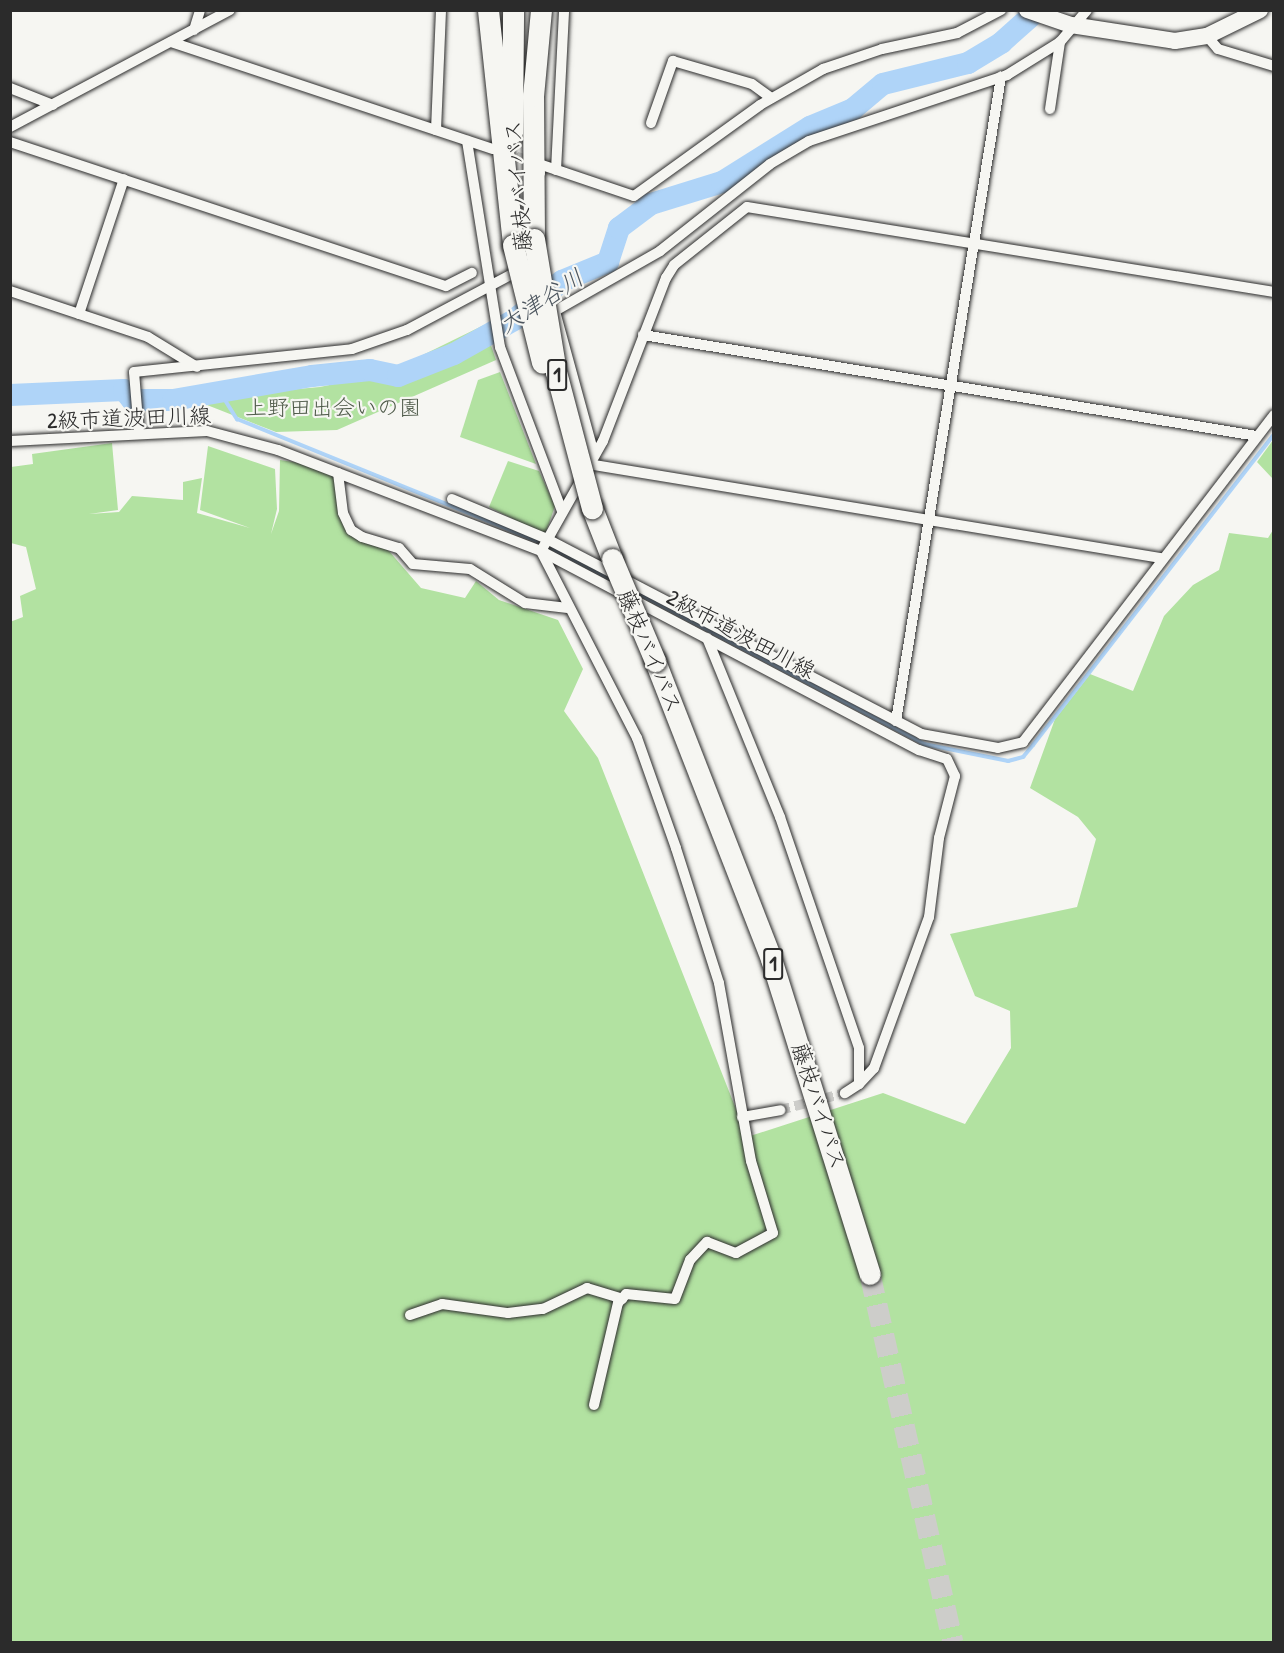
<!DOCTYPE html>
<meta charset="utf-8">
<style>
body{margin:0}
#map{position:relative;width:1284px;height:1653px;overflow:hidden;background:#f6f6f2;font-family:"Patrick Hand","Klee One",sans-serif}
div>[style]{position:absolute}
.green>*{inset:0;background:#b2e2a1}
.stream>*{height:4px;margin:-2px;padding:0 2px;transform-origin:2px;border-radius:2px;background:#afd4f8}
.river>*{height:22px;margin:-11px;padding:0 11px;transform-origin:11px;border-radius:11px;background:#afd4f8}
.minor-tunnel>*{height:10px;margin-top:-5px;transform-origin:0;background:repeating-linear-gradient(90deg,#cdcdca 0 10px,transparent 0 15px)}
.motorway-tunnel>*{height:21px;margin-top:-10.5px;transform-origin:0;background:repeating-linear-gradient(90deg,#cdcdca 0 21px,transparent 0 31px)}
.roads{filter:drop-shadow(0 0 2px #2b2b2b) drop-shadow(0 0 2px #2b2b2b)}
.minor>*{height:10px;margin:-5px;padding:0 5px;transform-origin:5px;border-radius:5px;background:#f6f6f2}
.secondary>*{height:16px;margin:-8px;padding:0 8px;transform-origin:8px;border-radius:8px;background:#f6f6f2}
.motorway>*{height:21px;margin:-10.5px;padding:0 10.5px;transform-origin:10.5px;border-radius:10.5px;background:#f6f6f2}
.bridges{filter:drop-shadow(0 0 2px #2b2b2b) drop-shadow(0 0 2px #2b2b2b)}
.motorway-bridge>*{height:21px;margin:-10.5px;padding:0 10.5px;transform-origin:10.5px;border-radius:10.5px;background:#f6f6f2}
span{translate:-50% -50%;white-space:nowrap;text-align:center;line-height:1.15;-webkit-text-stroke:4.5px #f6f6f2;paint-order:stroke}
.shield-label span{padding:2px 4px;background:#f6f6f2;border:2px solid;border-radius:4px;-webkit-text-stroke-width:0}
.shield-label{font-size:21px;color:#2b2b2b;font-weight:700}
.street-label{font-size:22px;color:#2b2b2b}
.park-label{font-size:22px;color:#4d5948}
.water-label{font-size:24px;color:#4c555e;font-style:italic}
.frame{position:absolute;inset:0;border:12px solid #2b2b2b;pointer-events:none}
</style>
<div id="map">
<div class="green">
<i style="clip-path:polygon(484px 325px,496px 360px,337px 430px,276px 432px,207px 405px,208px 397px,320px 387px,386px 373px)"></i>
<i style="clip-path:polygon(500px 372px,536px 464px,460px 437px,478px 380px)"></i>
<i style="clip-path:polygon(1273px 440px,1273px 479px,1257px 462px)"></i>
<i style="clip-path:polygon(112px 443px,118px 510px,89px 514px,119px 512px,132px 496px,183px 500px,183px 482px,202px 478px,197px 513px,250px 528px,200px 510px,208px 446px,275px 469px,277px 509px,271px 534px,279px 511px,280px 460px,300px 463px,336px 475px,344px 527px,389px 551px,421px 588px,465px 598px,476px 581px,499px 600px,558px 620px,583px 669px,564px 711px,598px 758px,747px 1137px,883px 1093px,965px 1124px,1011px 1048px,1010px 1011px,975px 996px,950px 934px,1077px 907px,1096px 839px,1078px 817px,1030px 788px,1055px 719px,1090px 674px,1133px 691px,1164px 616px,1193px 585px,1219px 570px,1229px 533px,1268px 538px,1273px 530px,1273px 1642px,11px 1642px,10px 622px,23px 617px,20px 596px,36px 589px,26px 547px,11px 543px,11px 467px,33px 464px,32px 454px)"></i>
<i style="clip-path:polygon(508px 461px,539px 471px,555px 506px,545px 535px,489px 507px)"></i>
</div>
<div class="stream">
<i style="left:218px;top:389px;width:36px;rotate:58deg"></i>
<i style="left:237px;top:419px;width:327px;rotate:22.1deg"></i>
<i style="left:540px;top:542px;width:82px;rotate:27.5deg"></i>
<i style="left:636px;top:592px;width:326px;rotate:27.8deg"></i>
<i style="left:924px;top:744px;width:86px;rotate:11.4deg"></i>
<i style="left:1008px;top:761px;width:16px;rotate:-15deg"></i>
<i style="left:1023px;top:757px;width:16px;rotate:-50deg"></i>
<i style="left:1033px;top:745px;width:393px;rotate:-52.2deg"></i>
</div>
<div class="river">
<i style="left:10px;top:395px;width:114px;rotate:-2.5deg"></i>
<i style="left:124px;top:390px;width:13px;rotate:51deg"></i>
<i style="left:132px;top:400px;width:41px"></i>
<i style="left:173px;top:400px;width:141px;rotate:-9.8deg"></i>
<i style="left:312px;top:376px;width:58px;rotate:-5.9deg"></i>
<i style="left:370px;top:370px;width:29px;rotate:12deg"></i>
<i style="left:398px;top:376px;width:60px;rotate:-21.4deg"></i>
<i style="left:454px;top:354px;width:69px;rotate:-29.5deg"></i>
<i style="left:514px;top:320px;width:62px;rotate:-39.1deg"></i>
<i style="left:562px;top:281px;width:50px;rotate:-22.4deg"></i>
<i style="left:608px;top:262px;width:36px;rotate:-72deg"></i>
<i style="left:619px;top:228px;width:40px;rotate:-37deg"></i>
<i style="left:651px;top:204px;width:74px;rotate:-17.2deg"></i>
<i style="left:722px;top:182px;width:104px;rotate:-32deg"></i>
<i style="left:810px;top:127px;width:47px;rotate:-22.7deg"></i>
<i style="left:853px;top:109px;width:39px;rotate:-40deg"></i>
<i style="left:883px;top:84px;width:88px;rotate:-13.9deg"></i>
<i style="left:968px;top:63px;width:39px;rotate:-31deg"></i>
<i style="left:1001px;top:43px;width:50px;rotate:-41.7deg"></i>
</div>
<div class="minor-tunnel">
<i style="left:502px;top:152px;width:36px;rotate:18deg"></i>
<i style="left:780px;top:1110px;width:67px;rotate:-14.7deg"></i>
</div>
<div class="motorway-tunnel">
<i style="left:870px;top:1274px;width:377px;rotate:77.3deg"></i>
</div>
<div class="roads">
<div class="minor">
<i style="left:194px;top:30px;width:21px;rotate:-73deg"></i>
<i style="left:1207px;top:36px;width:17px;rotate:50deg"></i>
<i style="left:1218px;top:49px;width:59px;rotate:16.9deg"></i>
<i style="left:171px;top:42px;width:339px;rotate:18.4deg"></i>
<i style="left:10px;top:88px;width:46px;rotate:21.6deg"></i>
<i style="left:1050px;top:109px;width:68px;rotate:-81.5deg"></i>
<i style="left:651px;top:123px;width:66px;rotate:-70.5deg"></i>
<i style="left:673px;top:61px;width:82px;rotate:16.2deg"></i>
<i style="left:752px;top:84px;width:24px;rotate:36deg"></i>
<i style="left:10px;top:127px;width:249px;rotate:-28deg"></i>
<i style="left:436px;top:130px;width:120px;rotate:-87.6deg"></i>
<i style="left:467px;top:141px;width:209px;rotate:80.9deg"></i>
<i style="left:500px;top:347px;width:175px;rotate:69.3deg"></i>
<i style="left:10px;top:142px;width:459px;rotate:18.3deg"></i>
<i style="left:446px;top:286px;width:29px;rotate:-27deg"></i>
<i style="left:556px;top:170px;width:160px;rotate:-87.1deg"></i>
<i style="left:540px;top:173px;width:9px;rotate:-96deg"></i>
<i style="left:539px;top:164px;width:100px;rotate:18.6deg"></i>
<i style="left:634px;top:196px;width:155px;rotate:-35.8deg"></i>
<i style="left:760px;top:105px;width:73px;rotate:-29.7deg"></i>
<i style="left:823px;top:69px;width:62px;rotate:-18.7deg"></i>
<i style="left:882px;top:49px;width:77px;rotate:-12deg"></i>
<i style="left:957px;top:33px;width:50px;rotate:-27.6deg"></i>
<i style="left:10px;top:291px;width:145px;rotate:18.4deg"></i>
<i style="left:148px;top:337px;width:57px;rotate:31.5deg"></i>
<i style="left:79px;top:314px;width:142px;rotate:-71.6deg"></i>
<i style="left:643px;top:335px;width:622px;rotate:9.34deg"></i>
<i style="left:139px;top:433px;width:61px;rotate:-94.7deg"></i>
<i style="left:134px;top:372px;width:219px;rotate:-6deg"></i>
<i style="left:352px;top:349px;width:58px;rotate:-19.1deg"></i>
<i style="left:407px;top:330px;width:128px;rotate:-28deg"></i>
<i style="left:10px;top:441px;width:197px;rotate:-2.9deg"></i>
<i style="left:207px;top:431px;width:73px;rotate:15deg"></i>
<i style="left:278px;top:450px;width:282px;rotate:21deg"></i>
<i style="left:541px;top:551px;width:427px;rotate:27.8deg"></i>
<i style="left:919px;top:750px;width:29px;rotate:18deg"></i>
<i style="left:947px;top:759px;width:19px;rotate:65deg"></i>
<i style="left:955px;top:776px;width:64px;rotate:104.5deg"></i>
<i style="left:939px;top:838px;width:80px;rotate:97.2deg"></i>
<i style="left:929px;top:917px;width:161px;rotate:110deg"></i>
<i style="left:874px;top:1068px;width:22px;rotate:133deg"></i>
<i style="left:594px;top:454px;width:148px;rotate:-105.3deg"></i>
<i style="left:555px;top:311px;width:121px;rotate:-29.7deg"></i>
<i style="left:660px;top:251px;width:140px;rotate:-38.3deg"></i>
<i style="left:770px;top:164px;width:45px;rotate:-30.5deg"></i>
<i style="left:809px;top:141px;width:209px;rotate:-18.4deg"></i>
<i style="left:1007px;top:75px;width:62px;rotate:-31.9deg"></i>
<i style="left:1060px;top:42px;width:42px;rotate:-49.8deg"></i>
<i style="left:588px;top:464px;width:581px;rotate:9.32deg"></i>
<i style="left:338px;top:473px;width:40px;rotate:82.9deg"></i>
<i style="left:343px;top:513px;width:19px;rotate:65deg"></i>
<i style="left:351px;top:530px;width:13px;rotate:32deg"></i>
<i style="left:362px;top:537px;width:39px;rotate:17deg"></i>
<i style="left:399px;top:548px;width:21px;rotate:49deg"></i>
<i style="left:413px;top:564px;width:57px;rotate:5deg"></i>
<i style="left:470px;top:569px;width:65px;rotate:31.7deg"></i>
<i style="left:525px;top:603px;width:43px;rotate:6.6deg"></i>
<i style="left:452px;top:499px;width:103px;rotate:22.8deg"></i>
<i style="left:547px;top:539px;width:422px;rotate:27.5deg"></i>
<i style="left:921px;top:734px;width:78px;rotate:10.3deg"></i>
<i style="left:998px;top:748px;width:26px;rotate:-13deg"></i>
<i style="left:1023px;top:742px;width:412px;rotate:-52.5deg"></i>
<i style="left:707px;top:638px;width:193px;rotate:67.8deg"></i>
<i style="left:780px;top:817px;width:244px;rotate:71.1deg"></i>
<i style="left:859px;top:1048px;width:36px;rotate:90deg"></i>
<i style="left:859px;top:1084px;width:17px;rotate:147deg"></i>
<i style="left:896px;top:721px;width:653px;rotate:-80.74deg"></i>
<i style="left:742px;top:1117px;width:39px;rotate:-10deg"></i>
<i style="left:410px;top:1315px;width:34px;rotate:-19deg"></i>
<i style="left:442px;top:1304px;width:67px;rotate:7.8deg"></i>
<i style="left:508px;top:1313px;width:35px;rotate:-7deg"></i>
<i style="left:543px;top:1309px;width:49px;rotate:-25.5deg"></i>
<i style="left:587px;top:1288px;width:37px;rotate:17deg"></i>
<i style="left:594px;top:1405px;width:105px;rotate:-76.8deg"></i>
<i style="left:618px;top:1303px;width:12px;rotate:-48deg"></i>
<i style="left:626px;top:1294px;width:49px;rotate:5.8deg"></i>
<i style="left:675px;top:1299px;width:42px;rotate:-69deg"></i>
<i style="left:690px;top:1260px;width:25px;rotate:-47deg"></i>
<i style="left:707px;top:1242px;width:31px;rotate:21deg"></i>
<i style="left:736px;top:1253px;width:42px;rotate:-28.4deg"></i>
<i style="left:773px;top:1233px;width:75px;rotate:-107deg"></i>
<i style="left:751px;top:1161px;width:181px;rotate:-100.2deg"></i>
<i style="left:719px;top:983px;width:142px;rotate:-107.7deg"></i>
<i style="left:676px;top:848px;width:117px;rotate:-109.5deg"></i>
<i style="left:637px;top:738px;width:210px;rotate:-117.2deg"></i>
<i style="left:541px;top:551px;width:126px;rotate:-60.6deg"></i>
<i style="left:603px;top:441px;width:175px;rotate:-68.9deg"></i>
<i style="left:666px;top:278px;width:15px;rotate:-58deg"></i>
<i style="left:674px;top:265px;width:93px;rotate:-38.5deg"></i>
<i style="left:747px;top:207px;width:534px;rotate:9.16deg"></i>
</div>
<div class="secondary">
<i style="left:1027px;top:10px;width:46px;rotate:18.8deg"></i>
<i style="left:1071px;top:25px;width:105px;rotate:8.7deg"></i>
<i style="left:1175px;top:41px;width:32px;rotate:-9deg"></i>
<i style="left:1207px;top:36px;width:59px;rotate:-26.1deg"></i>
</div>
<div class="motorway">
<i style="left:488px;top:10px;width:236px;rotate:83.9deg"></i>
<i style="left:512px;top:133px;width:123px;rotate:-89.5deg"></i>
<i style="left:534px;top:239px;width:143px;rotate:-90.4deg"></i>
<i style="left:533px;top:96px;width:86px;rotate:-84.7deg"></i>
<i style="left:592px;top:508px;width:55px;rotate:68.6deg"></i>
<i style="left:655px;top:661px;width:320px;rotate:68.7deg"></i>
<i style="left:771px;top:959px;width:330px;rotate:72.6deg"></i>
</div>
</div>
<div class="bridges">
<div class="motorway-bridge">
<i style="left:534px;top:239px;width:135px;rotate:80.6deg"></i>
<i style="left:556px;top:372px;width:141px;rotate:75.2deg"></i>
<i style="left:513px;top:245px;width:121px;rotate:76.1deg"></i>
<i style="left:612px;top:559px;width:111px;rotate:67.1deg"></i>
</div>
</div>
<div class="shield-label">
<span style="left:557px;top:375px">1</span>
<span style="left:773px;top:964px">1</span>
</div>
<div class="street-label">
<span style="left:518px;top:186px;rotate:-95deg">藤枝バイパス</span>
<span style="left:129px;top:418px;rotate:-2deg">2級市道波田川線</span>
<span style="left:741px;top:634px;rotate:28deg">2級市道波田川線</span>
<span style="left:650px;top:651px;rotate:67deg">藤枝バイパス</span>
<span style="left:819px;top:1106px;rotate:72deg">藤枝バイパス</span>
</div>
<div class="park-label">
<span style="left:333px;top:408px">上野田出会いの園</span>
</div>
<div class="water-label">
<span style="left:541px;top:301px;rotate:-33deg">大津谷川</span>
</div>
<div class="frame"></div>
</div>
